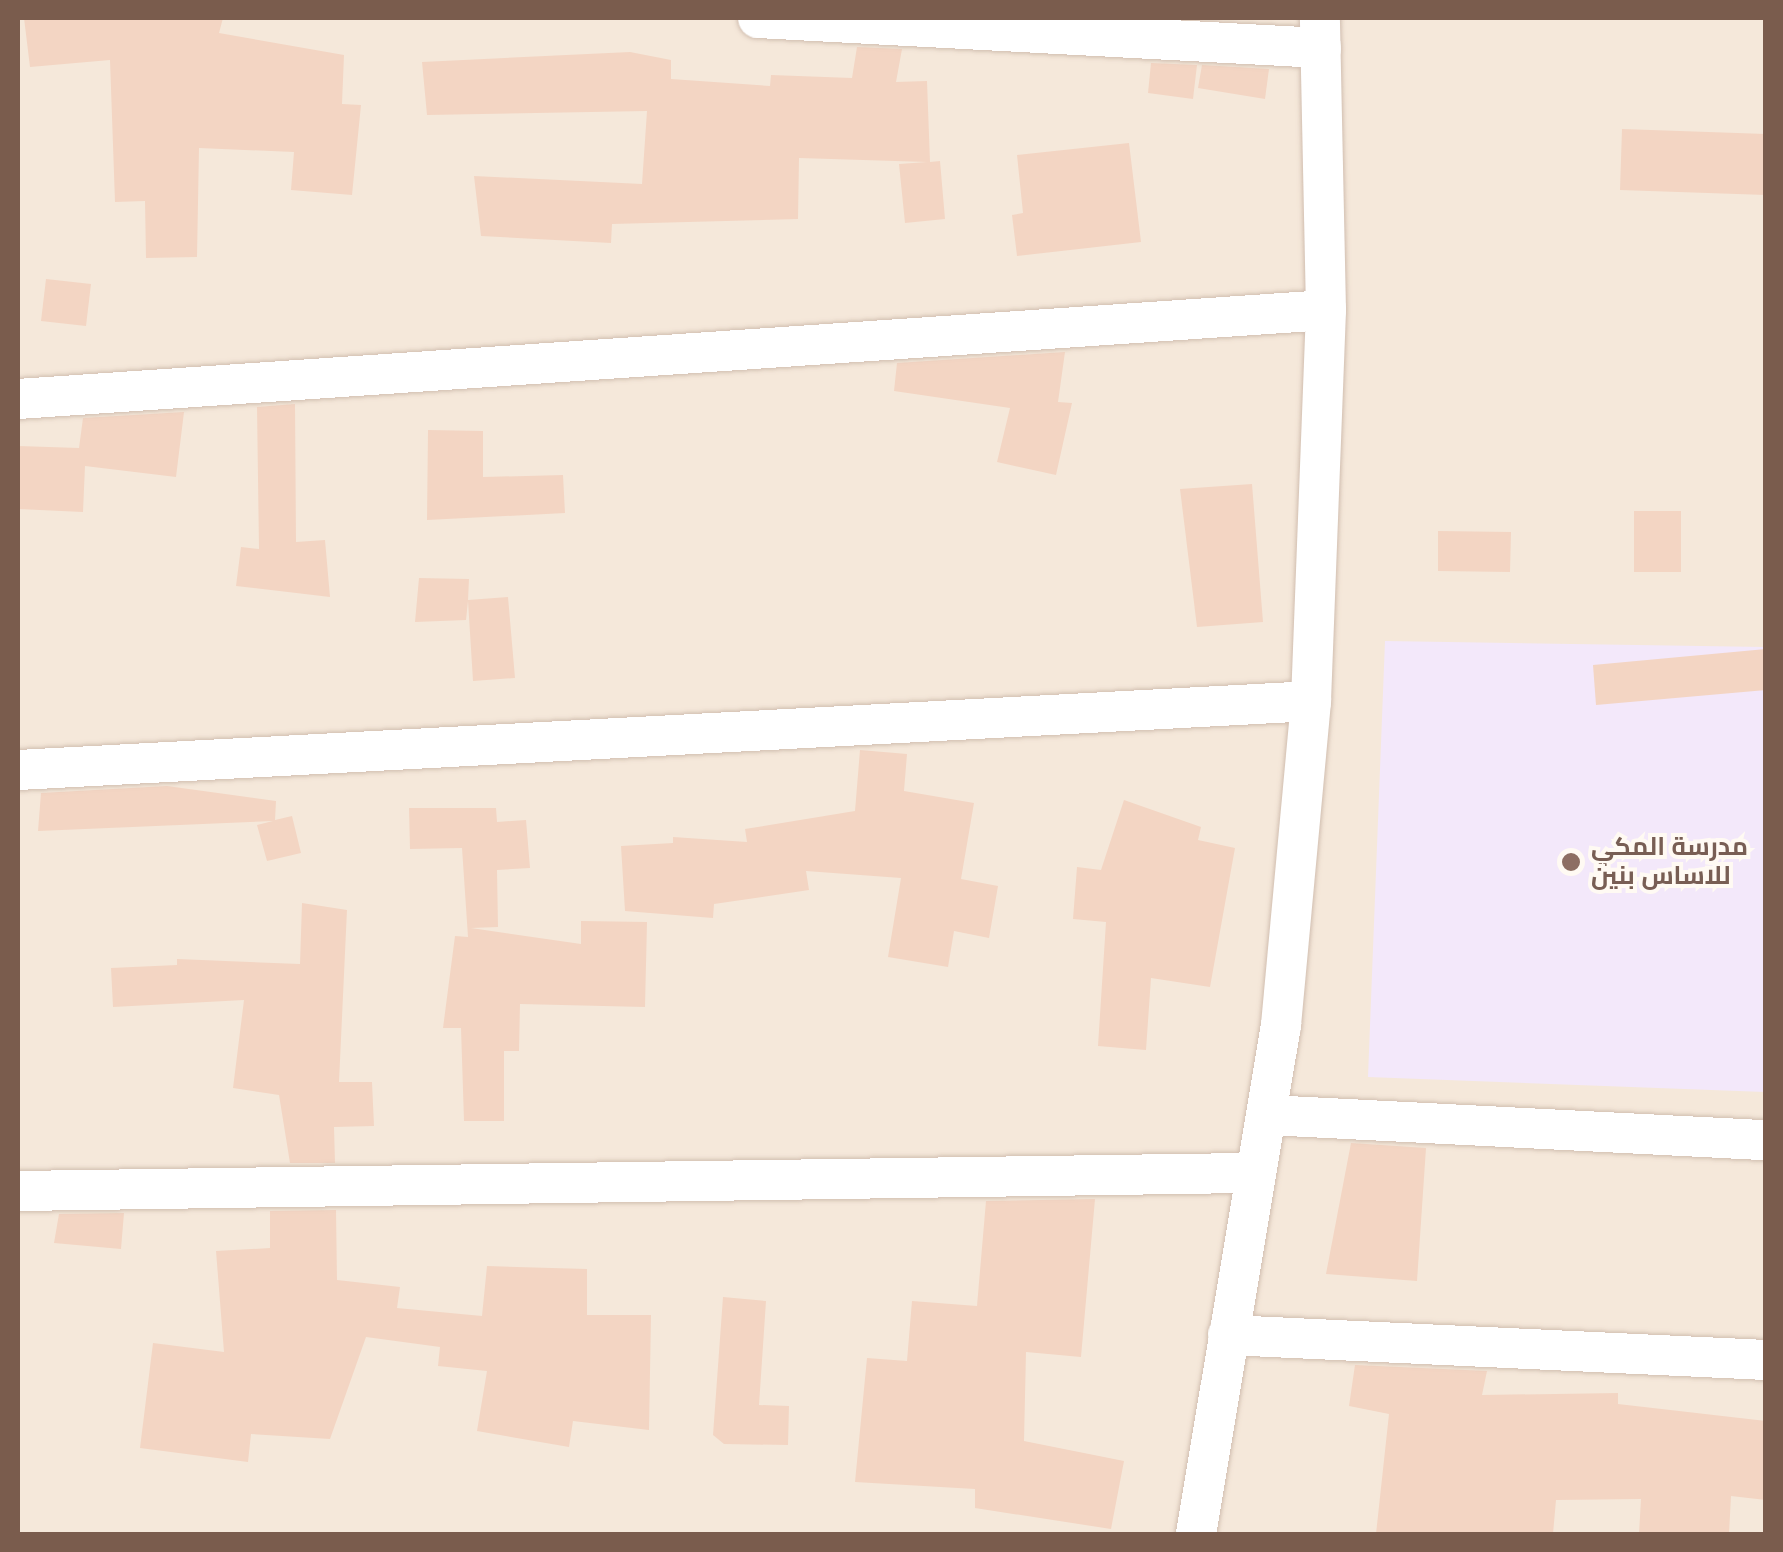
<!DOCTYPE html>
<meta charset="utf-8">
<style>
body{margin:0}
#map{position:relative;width:1783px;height:1552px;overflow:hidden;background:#fdf6ec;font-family:"Varela Round",Cairo,sans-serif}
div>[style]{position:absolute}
.residential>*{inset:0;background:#f5e8da}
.education>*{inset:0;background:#f3e8fa}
.building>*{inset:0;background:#f3d5c3}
.roads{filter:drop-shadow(0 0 2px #d1beb0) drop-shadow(0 0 2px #d1beb0)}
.street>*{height:40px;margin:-20px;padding:0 20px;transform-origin:20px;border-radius:20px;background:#fff}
.dots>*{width:28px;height:28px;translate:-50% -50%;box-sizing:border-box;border:5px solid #fffaf3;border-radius:50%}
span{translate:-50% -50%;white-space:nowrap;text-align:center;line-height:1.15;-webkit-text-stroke:8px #fffaf3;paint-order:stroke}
.education-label{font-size:25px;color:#785e54;font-weight:700}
.left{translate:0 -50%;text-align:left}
.frame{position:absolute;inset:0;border:20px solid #7a5c4d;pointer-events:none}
</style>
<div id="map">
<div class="residential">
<i style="clip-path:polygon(18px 18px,1765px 18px,1765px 1534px,18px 1534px)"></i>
</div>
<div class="education">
<i style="clip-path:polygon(1385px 641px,1765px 647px,1765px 1092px,1368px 1077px)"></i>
</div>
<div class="building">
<i style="clip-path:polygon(24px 18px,223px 18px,219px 33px,344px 55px,342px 104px,361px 105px,352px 195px,291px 190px,294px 152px,199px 148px,197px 257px,146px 258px,145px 201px,115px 202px,110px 60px,30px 67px)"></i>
<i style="clip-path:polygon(857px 47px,902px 49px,896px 82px,927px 81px,930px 162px,940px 161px,945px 219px,905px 223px,899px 164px,927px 162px,799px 158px,798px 219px,612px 224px,611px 243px,481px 236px,474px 176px,642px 184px,647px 111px,427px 115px,422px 62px,630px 52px,671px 60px,671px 79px,770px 86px,771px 75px,852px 78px)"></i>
<i style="clip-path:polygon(1151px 63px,1197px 65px,1193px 99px,1148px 93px)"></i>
<i style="clip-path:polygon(1202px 65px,1269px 69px,1265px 99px,1198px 88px)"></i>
<i style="clip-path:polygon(1622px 129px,1766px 134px,1766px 195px,1620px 190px)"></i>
<i style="clip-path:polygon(1129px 143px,1141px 242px,1017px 256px,1012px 215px,1023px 213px,1017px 155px)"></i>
<i style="clip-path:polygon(46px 279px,91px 284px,86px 326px,41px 321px)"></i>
<i style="clip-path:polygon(1065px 352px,1058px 402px,1072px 403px,1056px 475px,997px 462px,1010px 408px,894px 391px,897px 363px)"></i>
<i style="clip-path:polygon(295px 404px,296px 542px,325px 540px,330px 597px,236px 586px,241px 547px,259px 549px,257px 407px)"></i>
<i style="clip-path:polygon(184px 412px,176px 477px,85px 466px,83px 512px,18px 509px,18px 446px,79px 448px,83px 418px)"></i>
<i style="clip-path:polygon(428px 430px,483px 431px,483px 477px,563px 475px,565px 513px,427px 520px)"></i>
<i style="clip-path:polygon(1252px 484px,1263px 622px,1197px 627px,1180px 489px)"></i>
<i style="clip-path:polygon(1634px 511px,1681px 511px,1681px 572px,1634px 572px)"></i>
<i style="clip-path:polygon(1438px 531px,1511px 532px,1510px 572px,1438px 571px)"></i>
<i style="clip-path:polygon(419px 578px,469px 579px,468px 600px,508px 597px,515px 678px,473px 681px,468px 601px,466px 620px,415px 622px)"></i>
<i style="clip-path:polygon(1766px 649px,1766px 690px,1596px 705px,1593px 665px)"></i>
<i style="clip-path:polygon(860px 750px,907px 754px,904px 791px,974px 803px,961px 879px,998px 886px,989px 938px,954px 931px,948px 967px,888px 957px,901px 878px,806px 871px,809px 890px,714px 904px,713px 918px,625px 911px,621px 846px,673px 843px,673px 837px,747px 842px,745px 829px,855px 811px)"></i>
<i style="clip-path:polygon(167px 786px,276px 801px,275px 820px,292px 816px,301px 853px,267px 861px,257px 825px,273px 821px,38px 831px,41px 793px)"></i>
<i style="clip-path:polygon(1124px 800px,1201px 827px,1198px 840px,1235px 848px,1210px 987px,1151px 978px,1146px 1050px,1098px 1046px,1106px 922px,1073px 919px,1077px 867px,1101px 870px)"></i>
<i style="clip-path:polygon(409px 808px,496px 808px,497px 822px,526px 820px,530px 868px,497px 870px,498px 927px,471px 928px,581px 944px,581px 921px,647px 922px,645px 1007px,520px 1004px,519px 1051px,504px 1051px,504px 1121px,464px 1121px,461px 1028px,443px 1028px,455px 936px,468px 937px,462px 848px,410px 849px)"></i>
<i style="clip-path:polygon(302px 903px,347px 910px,339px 1082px,372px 1082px,374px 1126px,334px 1127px,335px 1163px,290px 1163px,279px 1095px,233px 1088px,244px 1000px,113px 1007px,111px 968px,177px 965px,177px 959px,300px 964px)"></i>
<i style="clip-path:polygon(1351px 1143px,1426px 1148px,1417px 1281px,1326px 1274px)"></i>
<i style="clip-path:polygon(1095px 1199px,1081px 1357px,1026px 1352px,1024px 1441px,1124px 1461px,1111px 1529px,975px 1508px,975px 1489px,855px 1482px,867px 1358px,907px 1361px,912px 1301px,977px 1306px,986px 1201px)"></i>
<i style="clip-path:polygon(336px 1210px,337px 1280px,400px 1287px,397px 1308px,482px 1316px,487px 1266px,587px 1269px,587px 1315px,651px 1315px,649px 1430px,573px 1421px,569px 1447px,477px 1431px,487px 1371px,438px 1366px,440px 1347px,366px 1337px,330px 1439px,251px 1434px,248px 1462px,140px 1448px,153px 1343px,224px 1352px,216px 1251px,270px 1248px,270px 1211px)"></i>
<i style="clip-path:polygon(124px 1213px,121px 1249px,54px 1243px,59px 1214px)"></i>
<i style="clip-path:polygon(723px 1297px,766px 1301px,759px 1405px,789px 1406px,788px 1445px,724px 1444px,713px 1435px)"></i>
<i style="clip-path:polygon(1355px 1365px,1487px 1371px,1482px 1395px,1618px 1393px,1618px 1404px,1766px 1421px,1766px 1500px,1731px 1496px,1729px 1534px,1639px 1534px,1641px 1499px,1556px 1500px,1553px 1534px,1376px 1534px,1389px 1414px,1349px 1406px)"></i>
</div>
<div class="roads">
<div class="street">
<i style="left:758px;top:18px;width:564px;rotate:3.05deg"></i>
<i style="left:18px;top:399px;width:1311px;rotate:-3.89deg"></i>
<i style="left:18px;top:770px;width:1295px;rotate:-3.05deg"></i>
<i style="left:1268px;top:1115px;width:499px;rotate:2.9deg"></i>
<i style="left:18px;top:1191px;width:1235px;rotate:-0.84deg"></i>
<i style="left:1228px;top:1335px;width:539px;rotate:2.66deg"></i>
<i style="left:1196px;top:1534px;width:516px;rotate:-80.52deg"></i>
<i style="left:1281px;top:1025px;width:325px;rotate:-84.7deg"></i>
<i style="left:1311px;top:701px;width:391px;rotate:-87.8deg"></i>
<i style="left:1326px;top:310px;width:292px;rotate:-91.2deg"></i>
</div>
</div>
<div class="dots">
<i style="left:1571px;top:862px;background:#8d6e63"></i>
</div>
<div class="education-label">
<span class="left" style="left:1591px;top:862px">مدرسة المكي<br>للاساس بنين</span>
</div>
<div class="frame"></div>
</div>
